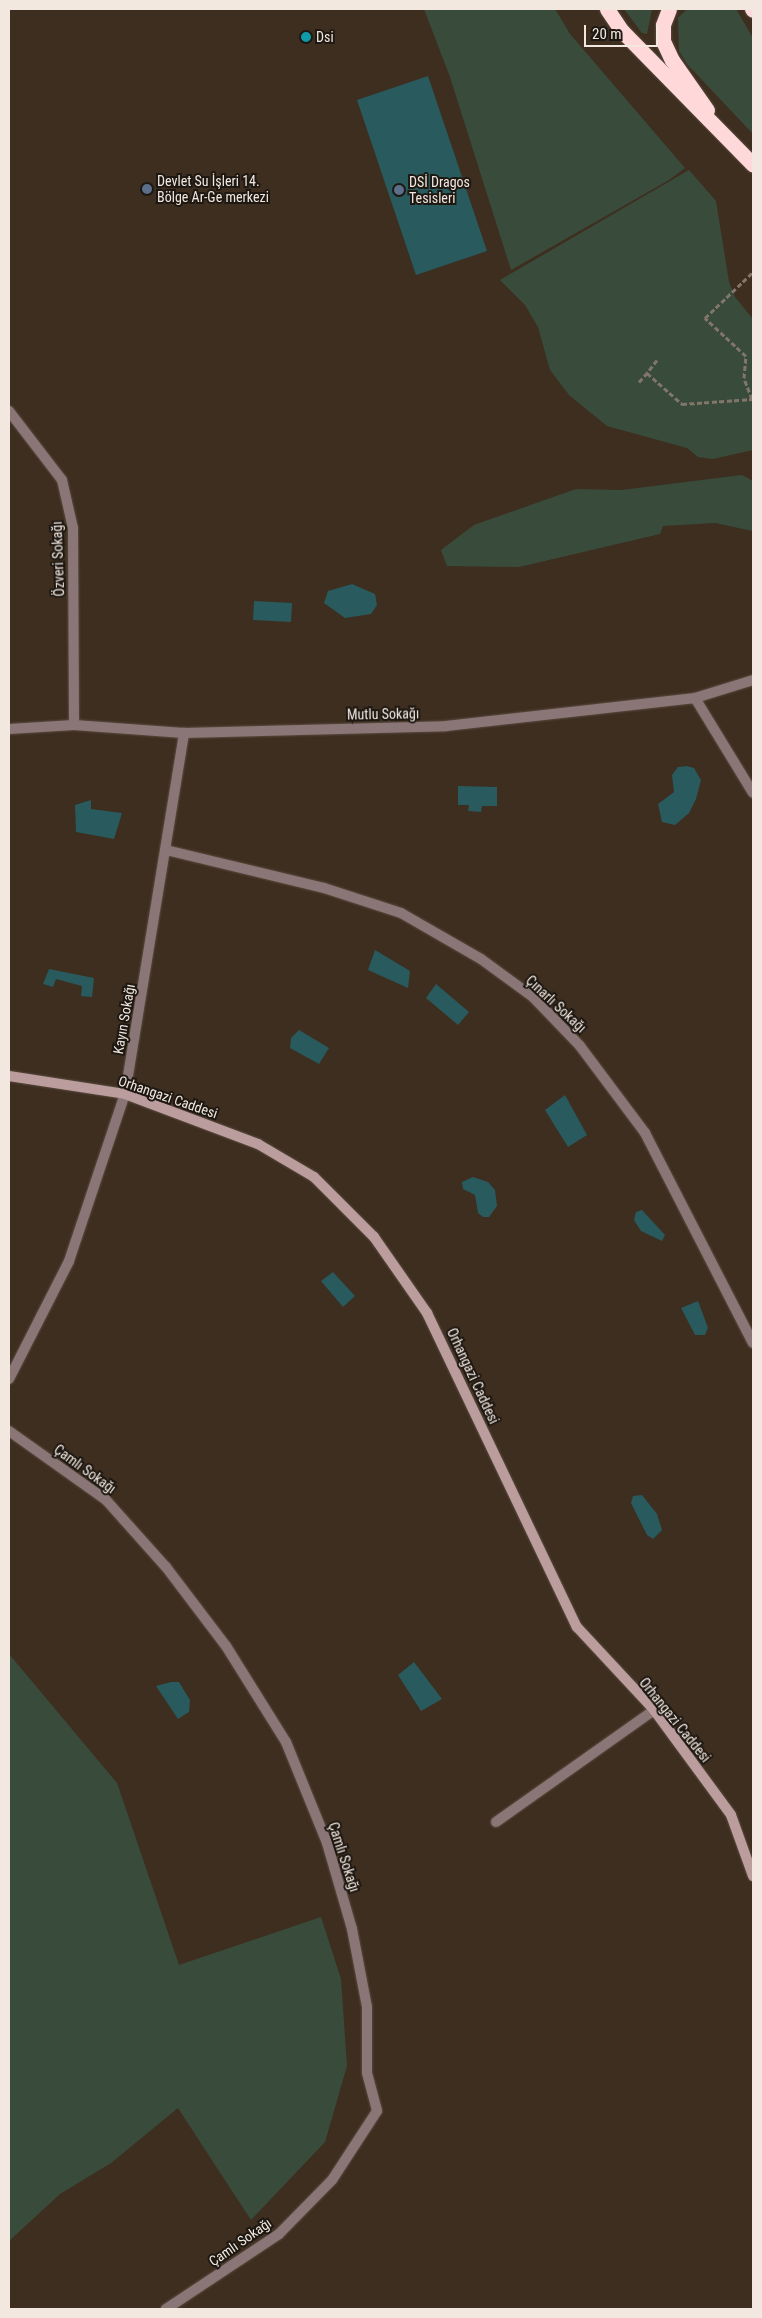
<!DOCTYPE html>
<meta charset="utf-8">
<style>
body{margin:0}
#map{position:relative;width:762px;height:2318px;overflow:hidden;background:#3d2e20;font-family:"Roboto Condensed",sans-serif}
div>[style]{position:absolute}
.green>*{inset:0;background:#394c3c}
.water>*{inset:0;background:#285a5e}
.path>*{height:3px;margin-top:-1.5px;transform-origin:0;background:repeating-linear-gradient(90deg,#82756a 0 5px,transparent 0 7.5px)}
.roads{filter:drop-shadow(0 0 1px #5a4c3f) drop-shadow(0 0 1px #5a4c3f)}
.lane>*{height:10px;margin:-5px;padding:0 5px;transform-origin:5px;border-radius:5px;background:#8a7677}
.street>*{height:10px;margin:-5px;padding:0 5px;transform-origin:5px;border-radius:5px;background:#8a7677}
.secondary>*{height:10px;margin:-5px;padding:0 5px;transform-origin:5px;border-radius:5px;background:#bc9d9e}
.highway>*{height:15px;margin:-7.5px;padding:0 7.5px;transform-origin:7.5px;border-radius:7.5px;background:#ffd8da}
.dots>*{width:14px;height:14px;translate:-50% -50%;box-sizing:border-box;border:2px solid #1e1812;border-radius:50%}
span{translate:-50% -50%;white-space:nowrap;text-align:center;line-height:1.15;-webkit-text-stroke:4px #1e1812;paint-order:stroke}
.poi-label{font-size:14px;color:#f2e8e0}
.left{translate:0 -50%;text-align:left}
.street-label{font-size:14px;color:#f2e8e0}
.frame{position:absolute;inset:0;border:10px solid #f2e8e0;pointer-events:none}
.scale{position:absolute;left:584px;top:25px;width:74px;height:22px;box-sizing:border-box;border:2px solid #f2e8e0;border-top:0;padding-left:6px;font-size:15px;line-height:18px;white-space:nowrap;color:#f2e8e0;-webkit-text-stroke:4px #1e1812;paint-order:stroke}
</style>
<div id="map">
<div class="green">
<i style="clip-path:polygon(424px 9px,555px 9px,570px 34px,685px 168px,669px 180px,511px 270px,450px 77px)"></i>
<i style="clip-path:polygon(624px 9px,652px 9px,647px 34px,642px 33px)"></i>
<i style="clip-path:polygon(687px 9px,736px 9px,753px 38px,753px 134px,687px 64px,679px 51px,678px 18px)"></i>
<i style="clip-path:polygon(689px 170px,716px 201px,729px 282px,735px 297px,753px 319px,753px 450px,713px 459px,698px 457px,687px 448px,607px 426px,569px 395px,550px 370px,538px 327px,525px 305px,500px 280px)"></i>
<i style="clip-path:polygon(742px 475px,753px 481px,753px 531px,715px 523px,663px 526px,660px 534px,519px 567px,447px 566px,441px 550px,474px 525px,576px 489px,622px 490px)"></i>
<i style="clip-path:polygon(9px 1654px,117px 1783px,179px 1965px,321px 1917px,341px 1979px,347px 2066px,325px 2142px,251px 2220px,178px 2108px,111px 2163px,60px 2194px,9px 2241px)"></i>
</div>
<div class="water">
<i style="clip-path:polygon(428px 76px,487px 251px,416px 275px,357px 100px)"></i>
<i style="clip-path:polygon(352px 584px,375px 594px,377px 605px,371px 614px,345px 618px,324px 603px,328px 591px)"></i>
<i style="clip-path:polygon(254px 601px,292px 603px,291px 622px,253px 620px)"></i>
<i style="clip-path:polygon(687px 766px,694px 768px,701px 780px,696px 799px,689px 813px,675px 825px,662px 822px,658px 804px,674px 792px,672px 775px,678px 767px)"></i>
<i style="clip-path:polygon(458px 786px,497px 787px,497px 806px,482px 806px,481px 812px,468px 811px,469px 805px,458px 805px)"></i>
<i style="clip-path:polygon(91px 800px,91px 809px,122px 813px,114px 839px,76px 832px,75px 805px)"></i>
<i style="clip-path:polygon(375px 950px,410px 971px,408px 988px,368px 970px)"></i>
<i style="clip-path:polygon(49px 969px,94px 978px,92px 997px,81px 996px,82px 986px,56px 979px,53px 987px,43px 984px)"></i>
<i style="clip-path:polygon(436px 984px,469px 1012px,458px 1025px,426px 998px)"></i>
<i style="clip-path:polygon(299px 1030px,329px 1048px,319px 1064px,290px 1048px,291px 1038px)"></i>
<i style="clip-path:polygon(565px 1095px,587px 1135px,568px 1147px,545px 1110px)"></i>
<i style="clip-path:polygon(473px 1177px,488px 1182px,495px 1190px,497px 1206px,489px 1217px,483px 1217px,478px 1213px,475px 1195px,463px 1189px,462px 1182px)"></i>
<i style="clip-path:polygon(642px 1210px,665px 1235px,662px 1241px,641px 1231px,634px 1220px,636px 1212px)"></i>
<i style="clip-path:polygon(333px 1272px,355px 1296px,343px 1307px,321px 1281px)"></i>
<i style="clip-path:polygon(698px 1301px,708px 1328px,705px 1335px,695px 1335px,681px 1308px)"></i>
<i style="clip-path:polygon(642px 1495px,657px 1514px,662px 1530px,653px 1539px,647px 1535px,631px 1503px,633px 1496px)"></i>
<i style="clip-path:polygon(414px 1662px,442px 1699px,421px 1711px,398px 1675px)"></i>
<i style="clip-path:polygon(171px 1682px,179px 1682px,190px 1700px,189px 1712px,178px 1719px,156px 1686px)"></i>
</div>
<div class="path">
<i style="left:657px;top:360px;width:16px;rotate:128deg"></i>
<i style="left:647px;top:373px;width:47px;rotate:41.5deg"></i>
<i style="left:682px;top:404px;width:71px;rotate:-4deg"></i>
<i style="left:639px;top:382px;width:12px;rotate:-48deg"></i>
<i style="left:752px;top:399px;width:22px;rotate:-111deg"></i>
<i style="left:744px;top:378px;width:22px;rotate:-85deg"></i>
<i style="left:746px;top:356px;width:56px;rotate:-137.2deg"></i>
<i style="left:705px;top:318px;width:66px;rotate:-43.8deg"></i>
</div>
<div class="roads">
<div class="lane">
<i style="left:496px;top:1822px;width:194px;rotate:-35.3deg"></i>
</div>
<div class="street">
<i style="left:9px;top:411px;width:87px;rotate:52.5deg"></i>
<i style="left:62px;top:480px;width:49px;rotate:77.1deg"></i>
<i style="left:73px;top:528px;width:197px;rotate:89.7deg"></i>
<i style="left:695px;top:698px;width:111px;rotate:58.6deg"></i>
<i style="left:9px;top:729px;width:65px;rotate:-3.5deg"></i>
<i style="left:74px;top:725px;width:110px;rotate:4.2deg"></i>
<i style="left:184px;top:733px;width:262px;rotate:-1.5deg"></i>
<i style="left:446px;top:726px;width:251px;rotate:-6.4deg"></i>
<i style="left:695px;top:698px;width:61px;rotate:-17.2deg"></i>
<i style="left:166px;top:850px;width:163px;rotate:13.5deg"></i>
<i style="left:324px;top:888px;width:81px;rotate:18deg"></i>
<i style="left:401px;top:913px;width:92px;rotate:29.9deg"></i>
<i style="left:481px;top:959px;width:64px;rotate:36.2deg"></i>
<i style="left:533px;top:997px;width:68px;rotate:46.2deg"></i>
<i style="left:580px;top:1046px;width:109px;rotate:53.2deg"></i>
<i style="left:645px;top:1133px;width:236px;rotate:62.8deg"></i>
<i style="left:9px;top:1379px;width:132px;rotate:-63deg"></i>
<i style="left:69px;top:1261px;width:176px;rotate:-71.5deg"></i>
<i style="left:125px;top:1094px;width:366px;rotate:-80.7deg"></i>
<i style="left:9px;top:1431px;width:119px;rotate:35.4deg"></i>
<i style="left:106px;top:1500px;width:90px;rotate:48.2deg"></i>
<i style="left:166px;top:1567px;width:99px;rotate:52.8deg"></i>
<i style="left:226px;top:1646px;width:113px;rotate:58deg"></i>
<i style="left:286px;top:1742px;width:109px;rotate:67.9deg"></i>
<i style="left:327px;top:1843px;width:90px;rotate:73.8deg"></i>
<i style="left:352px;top:1929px;width:79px;rotate:79.1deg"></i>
<i style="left:367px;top:2007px;width:66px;rotate:90deg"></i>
<i style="left:367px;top:2073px;width:39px;rotate:75deg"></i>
<i style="left:377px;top:2111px;width:82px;rotate:123.1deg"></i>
<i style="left:332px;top:2180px;width:76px;rotate:134.5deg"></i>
<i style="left:279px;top:2234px;width:136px;rotate:146.4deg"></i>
</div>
<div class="secondary">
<i style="left:9px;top:1076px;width:117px;rotate:8.8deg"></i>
<i style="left:125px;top:1094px;width:142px;rotate:20.6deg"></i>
<i style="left:258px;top:1144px;width:65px;rotate:30.5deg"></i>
<i style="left:314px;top:1177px;width:85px;rotate:45deg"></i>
<i style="left:374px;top:1237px;width:93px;rotate:55.1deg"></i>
<i style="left:427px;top:1313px;width:348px;rotate:64.5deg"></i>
<i style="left:577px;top:1627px;width:113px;rotate:47.1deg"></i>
<i style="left:654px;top:1710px;width:130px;rotate:53.7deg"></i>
<i style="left:731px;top:1815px;width:65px;rotate:70.2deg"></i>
</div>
<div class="highway">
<i style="left:607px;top:9px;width:27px;rotate:56deg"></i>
<i style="left:622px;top:31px;width:187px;rotate:45.6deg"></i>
<i style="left:669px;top:9px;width:17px;rotate:111deg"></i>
<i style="left:663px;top:25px;width:16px;rotate:90deg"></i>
<i style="left:663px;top:41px;width:21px;rotate:65deg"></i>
<i style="left:672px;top:60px;width:61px;rotate:55deg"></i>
<i style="left:752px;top:9px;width:1px;rotate:45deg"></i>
</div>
</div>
<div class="dots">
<i style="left:306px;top:37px;background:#0f9aa8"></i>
<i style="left:147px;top:189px;background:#5c6f8a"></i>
<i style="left:399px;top:190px;background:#5c6f8a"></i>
</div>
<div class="poi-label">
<span class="left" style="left:316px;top:37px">Dsi</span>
<span class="left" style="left:157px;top:189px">Devlet Su İşleri 14.<br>Bölge Ar-Ge merkezi</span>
<span class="left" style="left:409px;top:190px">DSİ Dragos<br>Tesisleri</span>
</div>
<div class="street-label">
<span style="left:58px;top:559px;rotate:-92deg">Özveri Sokağı</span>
<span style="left:383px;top:714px;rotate:-1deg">Mutlu Sokağı</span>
<span style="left:556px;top:1004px;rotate:43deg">Çınarlı Sokağı</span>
<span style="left:124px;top:1019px;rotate:-80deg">Kayın Sokağı</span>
<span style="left:168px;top:1097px;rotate:19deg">Orhangazi Caddesi</span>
<span style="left:473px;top:1376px;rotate:65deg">Orhangazi Caddesi</span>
<span style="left:85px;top:1469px;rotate:36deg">Çamlı Sokağı</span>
<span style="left:675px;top:1720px;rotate:51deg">Orhangazi Caddesi</span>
<span style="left:344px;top:1857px;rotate:72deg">Çamlı Sokağı</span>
<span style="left:240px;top:2242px;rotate:-35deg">Çamlı Sokağı</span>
</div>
<div class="frame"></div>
<div class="scale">20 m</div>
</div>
